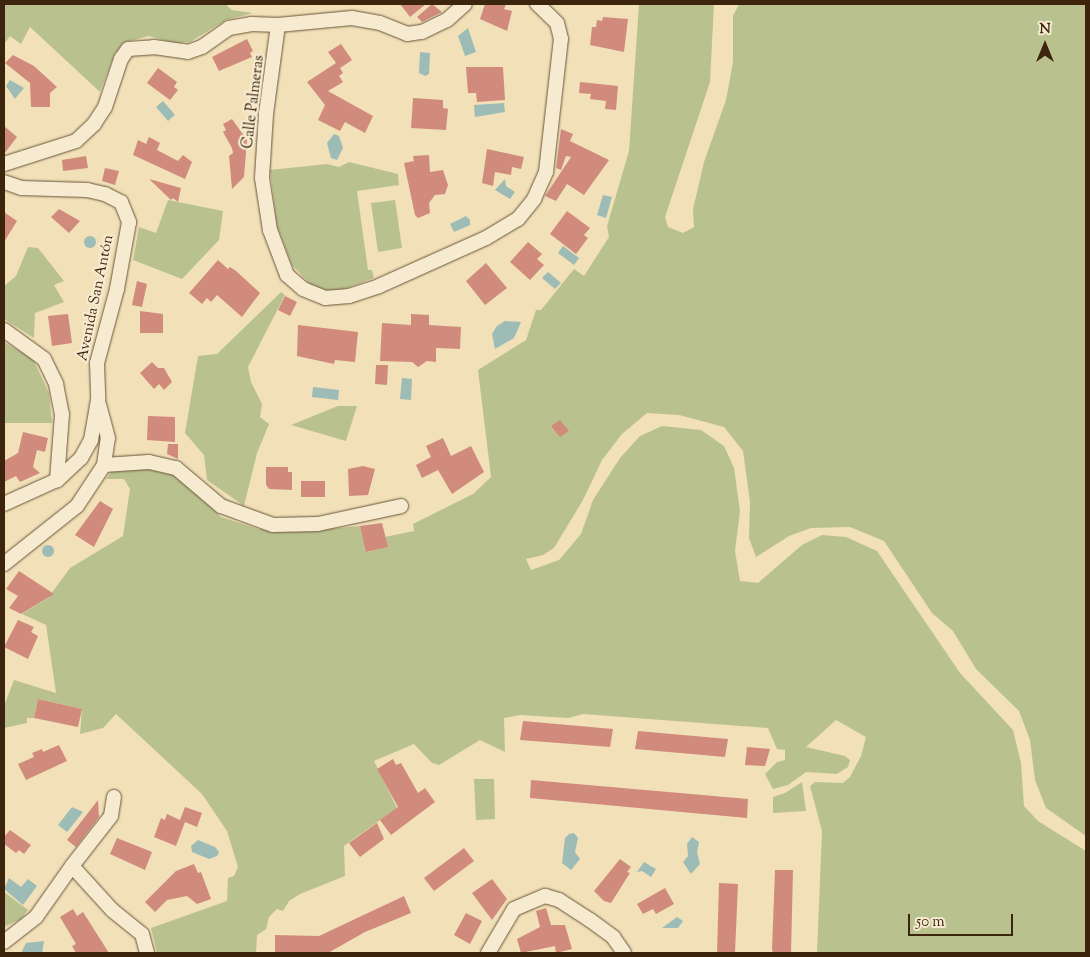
<!DOCTYPE html>
<meta charset="utf-8">
<style>
body{margin:0}
#map{position:relative;width:1090px;height:957px;overflow:hidden;background:#f1e0b8;font-family:"Sorts Mill Goudy",serif}
div>[style]{position:absolute}
.green>*{inset:0;background:#b9c28f}
.water>*{inset:0;background:#9cbcb5}
.round{border-radius:50%}
.building>*{inset:0;background:#d18b7d}
.roads{filter:drop-shadow(0 0 1px #6a5438) drop-shadow(0 0 1px #6a5438)}
.minor>*{height:14px;margin:-7px;padding:0 7px;transform-origin:7px;border-radius:7px;background:#f6ebd1}
span{translate:-50% -50%;white-space:nowrap;text-align:center;line-height:1.15;-webkit-text-stroke:4.5px #f6ebd1;paint-order:stroke}
.street-label{font-size:15px;color:#3d250d}
.frame{position:absolute;inset:0;border:5px solid #3d250d;pointer-events:none}
.north{position:absolute;left:1020px;top:20px;width:50px;height:50px;-webkit-text-stroke:4px #f6ebd1;paint-order:stroke;rotate:0deg;font-size:14px;font-weight:700;line-height:20px;text-align:center;color:#3d250d}
.north::after{content:'';display:block;margin:auto;width:18px;height:22px;background:#3d250d;clip-path:polygon(50% 0,100% 100%,50% 72%,0 100%)}
.scale{position:absolute;left:908px;top:914px;width:105px;height:22px;box-sizing:border-box;border:2px solid #3d250d;border-top:0;padding-left:6px;font-size:15px;line-height:18px;white-space:nowrap;color:#3d250d;-webkit-text-stroke:4px #f6ebd1;paint-order:stroke}
</style>
<div id="map">
<div class="green">
<i style="clip-path:polygon(4px 4px,225px 4px,232px 10px,253px 13px,226px 20px,190px 42px,174px 43px,149px 36px,126px 42px,115px 53px,100px 92px,30px 27px,21px 44px,10px 36px,4px 44px)"></i>
<i style="clip-path:polygon(639px 4px,714px 4px,710px 82px,665px 217px,668px 227px,683px 233px,694px 227px,693px 209px,704px 162px,726px 100px,733px 62px,733px 16px,739px 4px,1086px 4px,1086px 836px,1046px 808px,1035px 780px,1030px 740px,1019px 711px,976px 669px,953px 631px,932px 613px,884px 541px,850px 527px,811px 528px,789px 536px,756px 557px,749px 538px,750px 502px,743px 451px,724px 427px,679px 415px,647px 413px,622px 434px,602px 460px,583px 500px,554px 548px,543px 555px,526px 559px,531px 570px,559px 560px,581px 534px,593px 500px,620px 458px,640px 436px,662px 426px,701px 430px,724px 446px,734px 468px,740px 511px,735px 551px,740px 581px,758px 583px,802px 545px,822px 535px,846px 537px,877px 551px,960px 673px,1013px 730px,1021px 763px,1024px 806px,1038px 821px,1086px 851px,1086px 953px,817px 953px,822px 831px,810px 786px,815px 782px,843px 783px,850px 777px,861px 756px,866px 737px,836px 720px,806px 747px,845px 756px,850px 760px,848px 767px,837px 774px,806px 772px,788px 785px,773px 789px,765px 774px,777px 762px,785px 760px,785px 750px,777px 749px,768px 728px,583px 714px,568px 718px,520px 715px,504px 718px,505px 752px,480px 740px,439px 765px,432px 763px,414px 744px,374px 761px,397px 808px,344px 846px,345px 876px,300px 894px,289px 901px,283px 911px,277px 909px,269px 917px,266px 929px,257px 935px,256px 953px,157px 953px,151px 928px,227px 901px,228px 878px,234px 876px,238px 867px,227px 831px,202px 794px,116px 714px,103px 728px,80px 734px,82px 709px,38px 699px,34px 718px,27px 718px,27px 723px,4px 728px,4px 706px,14px 680px,56px 693px,46px 625px,22px 614px,48px 598px,70px 568px,123px 536px,130px 489px,124px 479px,106px 479px,112px 471px,131px 467px,162px 469px,189px 484px,221px 517px,258px 529px,297px 532px,360px 526px,367px 552px,387px 547px,385px 537px,414px 531px,413px 524px,473px 494px,491px 477px,478px 370px,526px 340px,536px 310px,541px 310px,574px 269px,584px 276px,609px 237px,607px 226px,629px 151px)"></i>
<i style="clip-path:polygon(349px 162px,398px 174px,399px 185px,357px 191px,368px 270px,372px 270px,374px 278px,341px 290px,325px 290px,312px 286px,292px 265px,277px 226px,270px 170px,327px 164px,339px 167px)"></i>
<i style="clip-path:polygon(168px 200px,223px 211px,219px 240px,182px 279px,133px 260px,139px 227px,156px 233px)"></i>
<i style="clip-path:polygon(395px 200px,402px 248px,378px 252px,371px 203px)"></i>
<i style="clip-path:polygon(28px 247px,38px 248px,64px 281px,54px 285px,64px 302px,35px 313px,34px 338px,4px 319px,4px 286px,16px 276px)"></i>
<i style="clip-path:polygon(281px 292px,285px 295px,248px 367px,251px 382px,262px 404px,260px 417px,269px 424px,257px 453px,244px 506px,207px 480px,204px 455px,185px 433px,198px 356px,217px 354px)"></i>
<i style="clip-path:polygon(4px 342px,33px 359px,49px 393px,52px 423px,4px 423px)"></i>
<i style="clip-path:polygon(338px 406px,357px 406px,346px 441px,291px 425px)"></i>
<i style="clip-path:polygon(474px 779px,494px 779px,495px 819px,476px 820px)"></i>
<i style="clip-path:polygon(802px 782px,806px 811px,773px 813px,773px 797px,785px 793px)"></i>
<i style="clip-path:polygon(4px 892px,28px 910px,21px 919px,4px 927px)"></i>
</div>
<div class="water">
<i style="clip-path:polygon(468px 28px,476px 52px,465px 56px,458px 36px)"></i>
<i style="clip-path:polygon(420px 52px,430px 53px,429px 74px,425px 76px,419px 73px)"></i>
<i style="clip-path:polygon(10px 80px,24px 88px,15px 99px,6px 86px)"></i>
<i style="clip-path:polygon(163px 101px,175px 115px,168px 121px,156px 107px)"></i>
<i style="clip-path:polygon(504px 103px,505px 112px,475px 117px,474px 105px)"></i>
<i style="clip-path:polygon(334px 134px,339px 136px,343px 148px,337px 160px,331px 158px,327px 143px)"></i>
<i style="clip-path:polygon(505px 179px,506px 186px,515px 192px,510px 199px,495px 190px)"></i>
<i style="clip-path:polygon(603px 195px,612px 197px,606px 218px,597px 215px)"></i>
<i style="clip-path:polygon(466px 216px,470px 220px,470px 225px,454px 232px,450px 224px)"></i>
<i class="round" style="left:84px;top:236px;width:12px;height:12px"></i>
<i style="clip-path:polygon(563px 246px,579px 258px,574px 265px,558px 253px)"></i>
<i style="clip-path:polygon(548px 272px,561px 283px,555px 289px,542px 278px)"></i>
<i style="clip-path:polygon(505px 321px,521px 322px,514px 338px,495px 349px,492px 334px,497px 326px)"></i>
<i style="clip-path:polygon(402px 378px,412px 379px,411px 400px,400px 399px)"></i>
<i style="clip-path:polygon(313px 387px,339px 390px,338px 400px,312px 397px)"></i>
<i class="round" style="left:42px;top:545px;width:12px;height:12px"></i>
<i style="clip-path:polygon(72px 807px,83px 812px,67px 832px,58px 825px)"></i>
<i style="clip-path:polygon(569px 834px,574px 833px,578px 838px,575px 852px,580px 859px,571px 870px,562px 863px,565px 838px)"></i>
<i style="clip-path:polygon(692px 837px,699px 842px,697px 852px,700px 864px,691px 874px,683px 862px,688px 856px,687px 844px)"></i>
<i style="clip-path:polygon(198px 840px,215px 847px,219px 852px,217px 856px,209px 859px,192px 852px,191px 846px)"></i>
<i style="clip-path:polygon(644px 862px,656px 869px,651px 877px,642px 871px,637px 872px)"></i>
<i style="clip-path:polygon(9px 878px,21px 887px,28px 879px,37px 886px,23px 905px,4px 889px)"></i>
<i style="clip-path:polygon(677px 917px,683px 921px,678px 928px,662px 928px)"></i>
<i style="clip-path:polygon(44px 941px,42px 953px,21px 953px,26px 943px)"></i>
</div>
<div class="building">
<i style="clip-path:polygon(400px 4px,426px 4px,410px 17px)"></i>
<i style="clip-path:polygon(432px 4px,442px 12px,422px 22px,417px 17px)"></i>
<i style="clip-path:polygon(485px 4px,506px 4px,504px 9px,512px 11px,507px 31px,480px 19px)"></i>
<i style="clip-path:polygon(603px 17px,628px 19px,624px 52px,590px 45px,592px 27px,596px 27px,597px 20px,602px 21px)"></i>
<i style="clip-path:polygon(247px 39px,253px 51px,250px 53px,252px 57px,219px 71px,212px 57px)"></i>
<i style="clip-path:polygon(341px 44px,352px 60px,340px 68px,343px 73px,339px 76px,343px 82px,328px 91px,373px 116px,365px 133px,345px 122px,340px 131px,318px 120px,325px 105px,307px 82px,336px 63px,328px 52px)"></i>
<i style="clip-path:polygon(13px 55px,34px 66px,57px 87px,50px 93px,50px 107px,31px 107px,30px 83px,5px 63px)"></i>
<i style="clip-path:polygon(466px 67px,503px 67px,505px 100px,477px 102px,476px 93px,468px 93px)"></i>
<i style="clip-path:polygon(158px 68px,177px 82px,174px 87px,178px 90px,170px 100px,147px 83px)"></i>
<i style="clip-path:polygon(580px 82px,618px 86px,616px 110px,605px 109px,606px 101px,590px 99px,591px 94px,579px 93px)"></i>
<i style="clip-path:polygon(413px 98px,443px 100px,443px 108px,448px 109px,446px 130px,411px 128px)"></i>
<i style="clip-path:polygon(232px 119px,247px 140px,244px 177px,232px 189px,229px 156px,233px 153px,232px 148px,223px 132px,226px 130px,223px 124px)"></i>
<i style="clip-path:polygon(4px 126px,17px 137px,4px 154px)"></i>
<i style="clip-path:polygon(561px 129px,573px 134px,570px 141px,609px 160px,584px 195px,567px 184px,556px 201px,545px 196px,571px 157px,566px 156px,561px 170px,556px 168px)"></i>
<i style="clip-path:polygon(149px 137px,160px 143px,157px 150px,178px 161px,183px 155px,192px 162px,185px 179px,133px 155px,138px 140px,146px 144px)"></i>
<i style="clip-path:polygon(487px 149px,524px 157px,521px 169px,512px 167px,511px 175px,495px 172px,493px 186px,482px 183px)"></i>
<i style="clip-path:polygon(429px 155px,430px 172px,443px 170px,448px 185px,445px 194px,435px 195px,429px 203px,430px 213px,418px 218px,415px 215px,404px 163px,414px 161px,413px 156px)"></i>
<i style="clip-path:polygon(86px 156px,88px 168px,63px 171px,62px 160px)"></i>
<i style="clip-path:polygon(105px 168px,119px 171px,115px 185px,102px 181px)"></i>
<i style="clip-path:polygon(149px 179px,181px 188px,178px 202px,173px 198px,171px 200px)"></i>
<i style="clip-path:polygon(59px 209px,80px 221px,69px 233px,51px 217px)"></i>
<i style="clip-path:polygon(567px 211px,590px 228px,584px 235px,588px 238px,576px 254px,550px 234px)"></i>
<i style="clip-path:polygon(4px 212px,17px 221px,4px 242px)"></i>
<i style="clip-path:polygon(528px 242px,542px 254px,537px 259px,544px 265px,530px 280px,510px 262px)"></i>
<i style="clip-path:polygon(218px 260px,228px 269px,230px 267px,236px 271px,260px 293px,242px 317px,217px 295px,211px 302px,207px 298px,202px 304px,189px 293px)"></i>
<i style="clip-path:polygon(486px 263px,507px 288px,485px 305px,466px 281px)"></i>
<i style="clip-path:polygon(137px 281px,147px 284px,142px 307px,132px 305px)"></i>
<i style="clip-path:polygon(285px 296px,297px 302px,290px 316px,278px 310px)"></i>
<i style="clip-path:polygon(140px 311px,163px 314px,163px 333px,140px 333px)"></i>
<i style="clip-path:polygon(68px 314px,72px 343px,52px 346px,48px 316px)"></i>
<i style="clip-path:polygon(411px 314px,429px 315px,429px 325px,461px 327px,460px 349px,436px 348px,436px 362px,427px 361px,418px 367px,412px 362px,380px 361px,382px 323px,411px 325px)"></i>
<i style="clip-path:polygon(298px 325px,358px 332px,355px 362px,335px 360px,334px 364px,297px 356px)"></i>
<i style="clip-path:polygon(152px 362px,158px 368px,164px 368px,172px 382px,164px 390px,159px 384px,154px 389px,140px 373px)"></i>
<i style="clip-path:polygon(376px 365px,388px 365px,387px 385px,375px 384px)"></i>
<i style="clip-path:polygon(148px 416px,175px 417px,175px 442px,147px 440px)"></i>
<i style="clip-path:polygon(560px 420px,569px 431px,560px 437px,551px 426px)"></i>
<i style="clip-path:polygon(23px 432px,48px 438px,45px 452px,37px 450px,33px 467px,40px 473px,20px 482px,16px 476px,4px 482px,4px 461px,18px 453px)"></i>
<i style="clip-path:polygon(443px 438px,451px 456px,471px 446px,484px 472px,452px 494px,438px 470px,422px 478px,416px 465px,431px 457px,426px 446px)"></i>
<i style="clip-path:polygon(168px 444px,178px 444px,178px 459px,167px 454px)"></i>
<i style="clip-path:polygon(363px 466px,375px 469px,368px 495px,349px 496px,348px 469px)"></i>
<i style="clip-path:polygon(266px 467px,288px 467px,288px 472px,292px 472px,292px 490px,269px 489px,266px 485px)"></i>
<i style="clip-path:polygon(301px 481px,325px 481px,325px 497px,301px 497px)"></i>
<i style="clip-path:polygon(100px 501px,113px 509px,94px 547px,75px 535px)"></i>
<i style="clip-path:polygon(382px 523px,388px 547px,366px 552px,360px 526px)"></i>
<i style="clip-path:polygon(19px 571px,54px 594px,21px 614px,9px 608px,18px 596px,6px 589px)"></i>
<i style="clip-path:polygon(18px 620px,34px 627px,31px 632px,38px 636px,28px 659px,4px 647px)"></i>
<i style="clip-path:polygon(38px 699px,82px 709px,78px 727px,34px 718px)"></i>
<i style="clip-path:polygon(523px 721px,613px 729px,610px 747px,520px 740px)"></i>
<i style="clip-path:polygon(638px 731px,728px 739px,725px 757px,635px 749px)"></i>
<i style="clip-path:polygon(59px 745px,67px 761px,26px 780px,18px 764px,34px 757px,32px 753px,42px 749px,43px 752px)"></i>
<i style="clip-path:polygon(747px 747px,770px 749px,765px 766px,745px 765px)"></i>
<i style="clip-path:polygon(393px 759px,396px 765px,401px 763px,418px 793px,425px 788px,435px 802px,391px 835px,380px 820px,398px 807px,377px 769px)"></i>
<i style="clip-path:polygon(531px 780px,748px 799px,747px 818px,530px 798px)"></i>
<i style="clip-path:polygon(98px 800px,99px 817px,76px 847px,67px 840px)"></i>
<i style="clip-path:polygon(185px 807px,202px 813px,197px 827px,185px 822px,176px 846px,154px 837px,161px 818px,165px 820px,167px 814px,180px 820px)"></i>
<i style="clip-path:polygon(377px 823px,384px 839px,360px 857px,349px 843px)"></i>
<i style="clip-path:polygon(10px 830px,31px 845px,24px 854px,19px 850px,16px 853px,4px 844px,4px 837px)"></i>
<i style="clip-path:polygon(117px 838px,152px 852px,145px 870px,110px 854px)"></i>
<i style="clip-path:polygon(464px 848px,474px 861px,434px 891px,424px 878px)"></i>
<i style="clip-path:polygon(620px 859px,631px 867px,627px 872px,630px 873px,611px 903px,604px 901px,594px 891px)"></i>
<i style="clip-path:polygon(194px 864px,198px 873px,201px 872px,211px 899px,197px 904px,187px 896px,167px 900px,155px 912px,145px 902px,176px 871px)"></i>
<i style="clip-path:polygon(775px 870px,793px 870px,791px 953px,773px 953px,772px 949px)"></i>
<i style="clip-path:polygon(492px 879px,507px 899px,492px 920px,472px 893px)"></i>
<i style="clip-path:polygon(719px 883px,738px 884px,735px 953px,717px 953px)"></i>
<i style="clip-path:polygon(665px 888px,674px 904px,656px 914px,653px 909px,643px 914px,637px 904px)"></i>
<i style="clip-path:polygon(404px 896px,411px 913px,365px 932px,328px 953px,275px 952px,275px 935px,319px 936px)"></i>
<i style="clip-path:polygon(546px 908px,551px 925px,565px 925px,572px 949px,556px 953px,555px 946px,521px 953px,517px 939px,540px 927px,536px 911px)"></i>
<i style="clip-path:polygon(73px 909px,77px 916px,83px 912px,109px 953px,76px 953px,72px 946px,76px 944px,60px 917px)"></i>
<i style="clip-path:polygon(466px 913px,482px 921px,470px 944px,454px 935px)"></i>
</div>
<div class="roads">
<div class="minor">
<i style="left:278px;top:25px;width:74px;rotate:-5.4deg"></i>
<i style="left:352px;top:18px;width:28px;rotate:10deg"></i>
<i style="left:380px;top:23px;width:29px;rotate:22deg"></i>
<i style="left:407px;top:34px;width:15px;rotate:-8deg"></i>
<i style="left:422px;top:32px;width:28px;rotate:-26deg"></i>
<i style="left:447px;top:20px;width:24px;rotate:-42deg"></i>
<i style="left:4px;top:164px;width:76px;rotate:-17.7deg"></i>
<i style="left:76px;top:141px;width:25px;rotate:-43deg"></i>
<i style="left:94px;top:124px;width:20px;rotate:-57deg"></i>
<i style="left:105px;top:107px;width:51px;rotate:-71.6deg"></i>
<i style="left:121px;top:59px;width:12px;rotate:-55deg"></i>
<i style="left:128px;top:49px;width:26px;rotate:-4deg"></i>
<i style="left:154px;top:47px;width:34px;rotate:8deg"></i>
<i style="left:188px;top:52px;width:15px;rotate:-20deg"></i>
<i style="left:202px;top:47px;width:33px;rotate:-35deg"></i>
<i style="left:229px;top:28px;width:23px;rotate:-10deg"></i>
<i style="left:252px;top:24px;width:26px;rotate:2deg"></i>
<i style="left:278px;top:25px;width:90px;rotate:97.7deg"></i>
<i style="left:266px;top:114px;width:64px;rotate:93.6deg"></i>
<i style="left:262px;top:178px;width:53px;rotate:81.3deg"></i>
<i style="left:270px;top:230px;width:48px;rotate:69.3deg"></i>
<i style="left:287px;top:275px;width:21px;rotate:41deg"></i>
<i style="left:303px;top:289px;width:24px;rotate:22deg"></i>
<i style="left:325px;top:298px;width:24px;rotate:-5deg"></i>
<i style="left:349px;top:296px;width:32px;rotate:-18deg"></i>
<i style="left:379px;top:286px;width:117px;rotate:-24.2deg"></i>
<i style="left:486px;top:238px;width:37px;rotate:-31deg"></i>
<i style="left:518px;top:219px;width:26px;rotate:-51deg"></i>
<i style="left:534px;top:199px;width:30px;rotate:-66deg"></i>
<i style="left:546px;top:172px;width:134px;rotate:-83.6deg"></i>
<i style="left:561px;top:39px;width:16px;rotate:-104deg"></i>
<i style="left:557px;top:23px;width:28px;rotate:-136deg"></i>
<i style="left:4px;top:182px;width:18px;rotate:19deg"></i>
<i style="left:21px;top:188px;width:66px;rotate:1.7deg"></i>
<i style="left:87px;top:190px;width:18px;rotate:13deg"></i>
<i style="left:105px;top:194px;width:18px;rotate:27deg"></i>
<i style="left:121px;top:202px;width:22px;rotate:68deg"></i>
<i style="left:129px;top:222px;width:68px;rotate:100.2deg"></i>
<i style="left:117px;top:289px;width:77px;rotate:105.1deg"></i>
<i style="left:97px;top:363px;width:37px;rotate:88deg"></i>
<i style="left:98px;top:400px;width:41px;rotate:99.9deg"></i>
<i style="left:91px;top:440px;width:21px;rotate:119deg"></i>
<i style="left:81px;top:458px;width:33px;rotate:137deg"></i>
<i style="left:57px;top:480px;width:58px;rotate:155.6deg"></i>
<i style="left:4px;top:330px;width:49px;rotate:35.9deg"></i>
<i style="left:44px;top:359px;width:28px;rotate:64deg"></i>
<i style="left:56px;top:384px;width:31px;rotate:79deg"></i>
<i style="left:62px;top:414px;width:66px;rotate:94.3deg"></i>
<i style="left:104px;top:465px;width:45px;rotate:-3.8deg"></i>
<i style="left:149px;top:462px;width:28px;rotate:13deg"></i>
<i style="left:176px;top:468px;width:59px;rotate:40.2deg"></i>
<i style="left:221px;top:506px;width:55px;rotate:20.1deg"></i>
<i style="left:273px;top:525px;width:45px;rotate:-1.3deg"></i>
<i style="left:318px;top:524px;width:85px;rotate:-12.2deg"></i>
<i style="left:4px;top:564px;width:93px;rotate:-38.5deg"></i>
<i style="left:77px;top:506px;width:49px;rotate:-56.6deg"></i>
<i style="left:104px;top:465px;width:27px;rotate:-82deg"></i>
<i style="left:108px;top:438px;width:34px;rotate:-105deg"></i>
<i style="left:114px;top:797px;width:19px;rotate:99deg"></i>
<i style="left:111px;top:816px;width:63px;rotate:128deg"></i>
<i style="left:72px;top:866px;width:59px;rotate:47.7deg"></i>
<i style="left:112px;top:910px;width:38px;rotate:39deg"></i>
<i style="left:142px;top:934px;width:20px;rotate:75deg"></i>
<i style="left:4px;top:942px;width:41px;rotate:-38deg"></i>
<i style="left:36px;top:917px;width:62px;rotate:-54.8deg"></i>
<i style="left:488px;top:953px;width:51px;rotate:-59.4deg"></i>
<i style="left:514px;top:909px;width:34px;rotate:-23deg"></i>
<i style="left:545px;top:896px;width:15px;rotate:16deg"></i>
<i style="left:559px;top:900px;width:37px;rotate:33deg"></i>
<i style="left:590px;top:920px;width:29px;rotate:36deg"></i>
<i style="left:613px;top:937px;width:19px;rotate:55deg"></i>
</div>
</div>
<div class="street-label">
<span style="left:254px;top:102px;rotate:-83deg">Calle Palmeras</span>
<span style="left:96px;top:298px;rotate:-78deg">Avenida San Antón</span>
</div>
<div class="frame"></div>
<div class="north">N</div>
<div class="scale">50 m</div>
</div>
